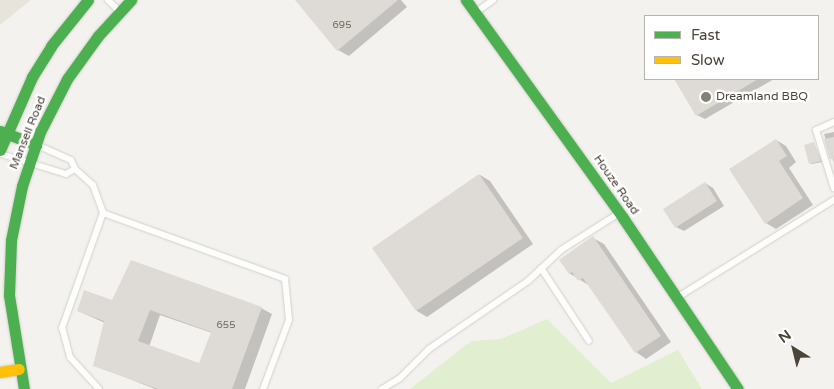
<!DOCTYPE html>
<style>
body{margin:0}
#map{position:relative;width:834px;height:389px;overflow:hidden;background:#f4f2ee;font-family:"Varela Round",sans-serif}
div>[style]{position:absolute}
.residential>*{inset:0;background:#e7e4dc}
.green>*{inset:0;background:#e1eecf}
.shadow>*{inset:0;background:#0003}
.building>*{inset:0;background:#dedbd6}
.roads{filter:drop-shadow(0 0 1px #d2d0cb) drop-shadow(0 0 1px #d2d0cb)}
.lane>*{height:6px;margin:-3px;padding:0 3px;transform-origin:3px;border-radius:3px;background:#fdfdfc}
.fast>*{height:11px;margin:-5.5px;padding:0 5.5px;transform-origin:5.5px;border-radius:5.5px;background:#4caf50}
.slow>*{height:11px;margin:-5.5px;padding:0 5.5px;transform-origin:5.5px;border-radius:5.5px;background:#ffc107}
.dots>*{width:14px;height:14px;translate:-50% -50%;box-sizing:border-box;border:2px solid #fff;border-radius:50%}
span{translate:-50% -50%;white-space:nowrap;text-align:center;line-height:1.15;-webkit-text-stroke:5px #fff;paint-order:stroke}
.number-label{font-size:10px;color:#706a61}
.number-label span{-webkit-text-stroke-width:0}
.poi-label{font-size:12px;color:#4b4439}
.left{translate:0 -50%;text-align:left}
.street-label{font-size:12px;color:#4b4439}
.legend{position:absolute;left:644px;top:15px;width:175px;height:65px;box-sizing:border-box;background:#fff;border:1px solid #b7b4b0;margin:0;padding:6px 9px;list-style:none;font-size:15px;color:#4b4439}
.legend li{display:flex;align-items:center;gap:10px;height:25px}
.legend b{width:25px;border:1px solid #b7b4b0}
.north{position:absolute;left:769px;top:324px;width:50px;height:50px;-webkit-text-stroke:4px #fff;paint-order:stroke;rotate:324deg;font-size:14px;font-weight:700;line-height:20px;text-align:center;color:#4b4439}
.north::after{content:'';display:block;margin:auto;width:18px;height:22px;background:#4b4439;clip-path:polygon(50% 0,100% 100%,50% 72%,0 100%)}
</style>
<div id="map">
<div class="residential">
<i style="clip-path:polygon(0 0,31px 0,0 25px)"></i>
</div>
<div class="green">
<i style="clip-path:polygon(547px 319px,611px 383px,678px 350px,702px 389px,410px 389px,471px 341px,501px 339px)"></i>
</div>
<div class="shadow">
<i style="clip-path:polygon(296px 0,401px 0,407px 7px,349px 56px,338px 50px)"></i>
<i style="clip-path:polygon(676px 79px,774px 79px,705px 119px,697px 115px)"></i>
<i style="clip-path:polygon(834px 132px,834px 163px,824px 134px)"></i>
<i style="clip-path:polygon(776px 140px,786px 146px,796px 162px,789px 168px,813px 205px,776px 229px,766px 223px)"></i>
<i style="clip-path:polygon(814px 143px,822px 162px,812px 164px,810px 163px)"></i>
<i style="clip-path:polygon(480px 175px,490px 181px,533px 244px,427px 317px,417px 311px,374px 248px)"></i>
<i style="clip-path:polygon(705px 183px,713px 188px,724px 206px,684px 231px,676px 227px)"></i>
<i style="clip-path:polygon(593px 238px,604px 244px,671px 342px,646px 359px,636px 352px,590px 286px,569px 273px)"></i>
<i style="clip-path:polygon(evenodd,113px 302px,261px 308px,272px 314px,245px 389px,155px 389px,94px 365px,105px 323px,78px 311px,113px 302px,160px 315px,212px 333px,200px 365px,149px 347px,160px 315px)"></i>
</div>
<div class="building">
<i style="clip-path:polygon(295px 0,398px 0,337px 51px)"></i>
<i style="clip-path:polygon(674px 79px,758px 79px,696px 116px)"></i>
<i style="clip-path:polygon(834px 137px,834px 159px,830px 159px,824px 139px)"></i>
<i style="clip-path:polygon(776px 139px,787px 156px,779px 161px,803px 198px,765px 224px,729px 169px)"></i>
<i style="clip-path:polygon(814px 142px,821px 161px,809px 164px,804px 145px)"></i>
<i style="clip-path:polygon(479px 174px,523px 238px,416px 311px,372px 248px)"></i>
<i style="clip-path:polygon(705px 182px,717px 201px,675px 228px,663px 209px)"></i>
<i style="clip-path:polygon(593px 236px,661px 336px,635px 353px,583px 278px,578px 281px,572px 272px,569px 274px,559px 260px)"></i>
<i style="clip-path:polygon(evenodd,131px 260px,262px 307px,232px 389px,158px 389px,93px 366px,104px 321px,77px 311px,84px 290px,112px 300px,131px 260px,150px 310px,211px 332px,199px 363px,138px 341px,150px 310px)"></i>
</div>
<div class="roads">
<div class="lane">
<i style="left:108px;top:0;width:14px;rotate:45deg"></i>
<i style="left:476px;top:12px;width:21px;rotate:-35deg"></i>
<i style="left:834px;top:122px;width:20px;rotate:156deg"></i>
<i style="left:816px;top:130px;width:61px;rotate:72.8deg"></i>
<i style="left:37px;top:145px;width:37px;rotate:24deg"></i>
<i style="left:71px;top:160px;width:10px;rotate:66deg"></i>
<i style="left:75px;top:169px;width:24px;rotate:42deg"></i>
<i style="left:93px;top:185px;width:30px;rotate:70deg"></i>
<i style="left:103px;top:213px;width:194px;rotate:19.9deg"></i>
<i style="left:285px;top:279px;width:41px;rotate:84.4deg"></i>
<i style="left:289px;top:320px;width:74px;rotate:110.6deg"></i>
<i style="left:1px;top:154px;width:68px;rotate:17.1deg"></i>
<i style="left:66px;top:174px;width:10px;rotate:-29deg"></i>
<i style="left:541px;top:268px;width:87px;rotate:56.7deg"></i>
<i style="left:678px;top:297px;width:184px;rotate:-31.9deg"></i>
<i style="left:99px;top:389px;width:43px;rotate:-132.2deg"></i>
<i style="left:70px;top:357px;width:30px;rotate:-105deg"></i>
<i style="left:62px;top:328px;width:122px;rotate:-70.4deg"></i>
<i style="left:382px;top:389px;width:21px;rotate:-31deg"></i>
<i style="left:400px;top:378px;width:41px;rotate:-45deg"></i>
<i style="left:429px;top:349px;width:120px;rotate:-34.5deg"></i>
<i style="left:528px;top:281px;width:45px;rotate:-43.2deg"></i>
<i style="left:561px;top:250px;width:69px;rotate:-32.5deg"></i>
</div>
<div class="fast">
<i style="left:466px;top:0;width:269px;rotate:54.2deg"></i>
<i style="left:623px;top:218px;width:206px;rotate:56.1deg"></i>
<i style="left:0;top:131px;width:39px;rotate:21deg"></i>
<i style="left:0;top:150px;width:80px;rotate:-66.3deg"></i>
<i style="left:32px;top:77px;width:36px;rotate:-58deg"></i>
<i style="left:51px;top:46px;width:59px;rotate:-51.2deg"></i>
<i style="left:24px;top:389px;width:95px;rotate:-99.1deg"></i>
<i style="left:9px;top:295px;width:55px;rotate:-87.9deg"></i>
<i style="left:11px;top:240px;width:55px;rotate:-78.5deg"></i>
<i style="left:22px;top:186px;width:57px;rotate:-71.6deg"></i>
<i style="left:40px;top:132px;width:59px;rotate:-63deg"></i>
<i style="left:67px;top:79px;width:53px;rotate:-54.2deg"></i>
<i style="left:98px;top:36px;width:49px;rotate:-47.5deg"></i>
</div>
<div class="slow">
<i style="left:0;top:372px;width:19px;rotate:-9deg"></i>
</div>
</div>
<div class="dots">
<i style="left:706px;top:97px;background:#868178"></i>
</div>
<div class="number-label">
<span style="left:342px;top:26px">695</span>
<span style="left:226px;top:326px">655</span>
</div>
<div class="poi-label">
<span class="left" style="left:716px;top:97px">Dreamland BBQ</span>
</div>
<div class="street-label">
<span style="left:28px;top:133px;rotate:-68deg">Mansell Road</span>
<span style="left:616px;top:185px;rotate:55deg">Houze Road</span>
</div>
<ul class="legend">
<li><b style="height:6px;background:#4caf50"></b>Fast</li>
<li><b style="height:6px;background:#ffc107"></b>Slow</li>
</ul>
<div class="north">N</div>
</div>
